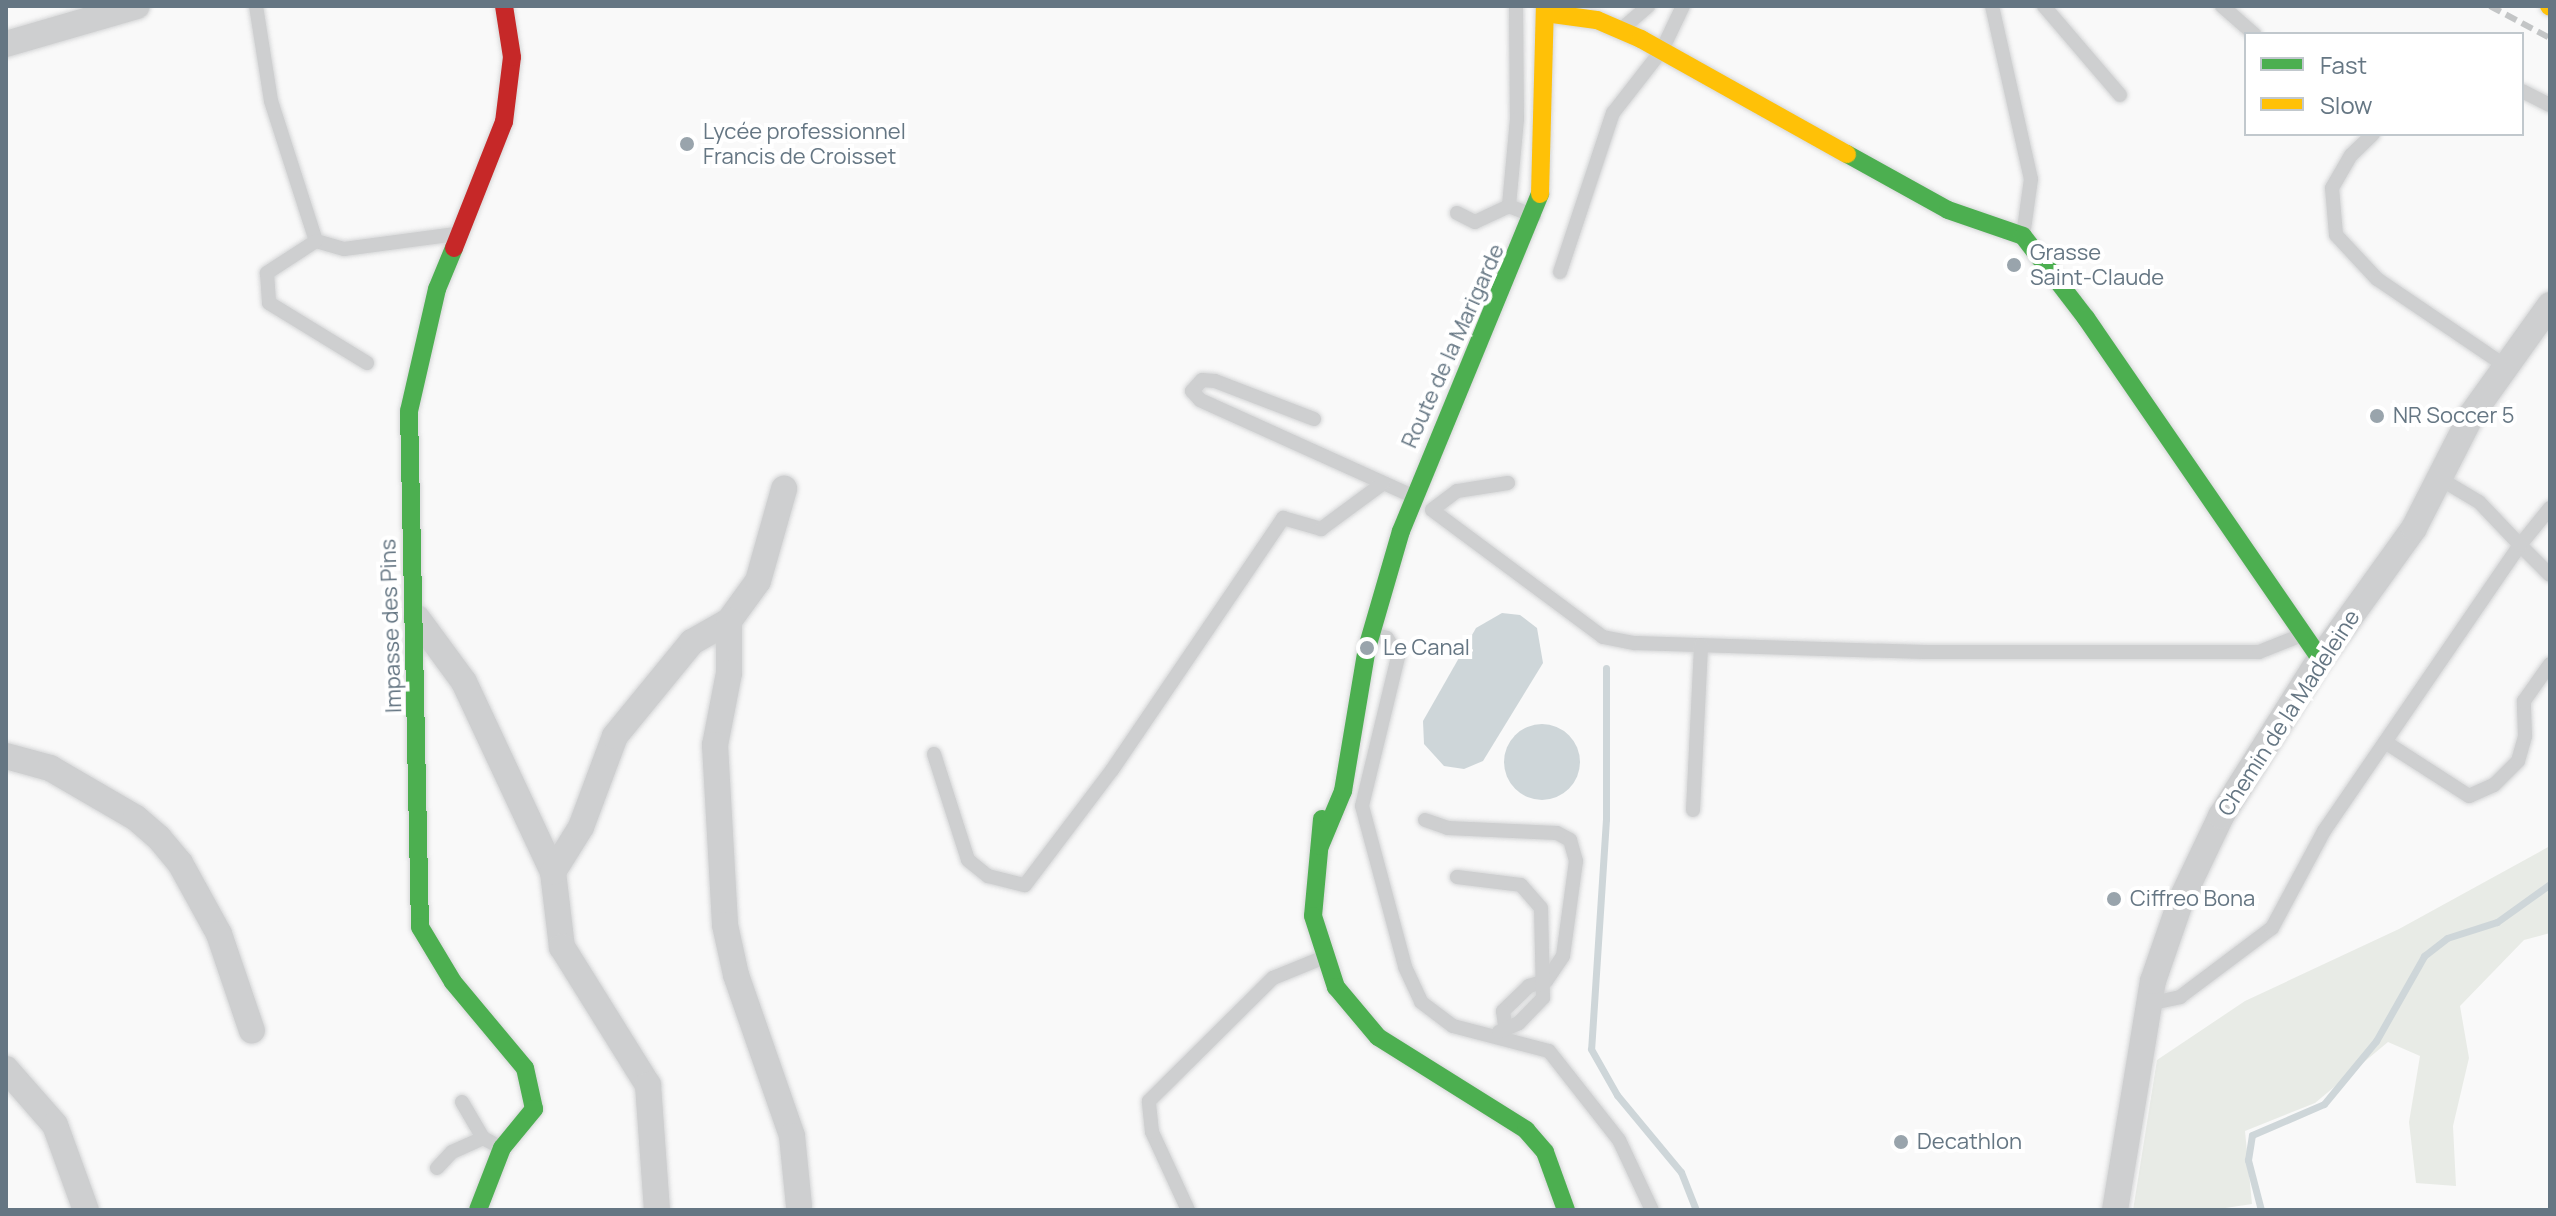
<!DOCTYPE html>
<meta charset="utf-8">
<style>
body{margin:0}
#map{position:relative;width:2556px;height:1216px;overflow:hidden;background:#f9f9f9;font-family:Manrope,sans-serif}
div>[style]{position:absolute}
.green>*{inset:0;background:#e8ebe6}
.water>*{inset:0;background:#ced6d9}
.round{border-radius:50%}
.stream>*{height:7px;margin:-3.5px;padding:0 3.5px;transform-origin:3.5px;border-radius:3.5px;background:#ced6d9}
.roads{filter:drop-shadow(0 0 2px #d5d6d7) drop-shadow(0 0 2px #d5d6d7)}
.lane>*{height:14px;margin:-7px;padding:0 7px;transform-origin:7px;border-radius:7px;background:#cecfd0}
.street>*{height:26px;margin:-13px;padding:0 13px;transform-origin:13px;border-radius:13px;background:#cecfd0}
.fast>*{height:18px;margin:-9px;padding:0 9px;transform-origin:9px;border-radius:9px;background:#4caf50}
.slow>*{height:18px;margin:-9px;padding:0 9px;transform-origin:9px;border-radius:9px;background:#ffc107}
.jam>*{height:18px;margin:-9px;padding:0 9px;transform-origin:9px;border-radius:9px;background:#c62828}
.rail>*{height:6px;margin-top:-3px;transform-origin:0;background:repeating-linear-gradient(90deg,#c3c5c6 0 12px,transparent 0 18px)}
.dots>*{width:22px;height:22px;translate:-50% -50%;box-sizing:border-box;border:4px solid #fff;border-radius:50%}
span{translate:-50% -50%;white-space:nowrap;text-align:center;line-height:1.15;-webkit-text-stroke:8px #fff;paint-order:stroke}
.poi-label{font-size:22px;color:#657683}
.left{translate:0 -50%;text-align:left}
.street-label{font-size:22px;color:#657683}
.frame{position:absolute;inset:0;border:8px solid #657683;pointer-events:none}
.legend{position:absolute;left:2244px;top:32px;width:280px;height:104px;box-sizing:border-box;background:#fff;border:2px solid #c1c8cd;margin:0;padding:10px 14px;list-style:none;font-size:24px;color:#657683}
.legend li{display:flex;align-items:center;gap:16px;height:40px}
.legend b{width:40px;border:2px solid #c1c8cd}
</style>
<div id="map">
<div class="green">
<i style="clip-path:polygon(2550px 846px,2550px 933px,2524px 940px,2460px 1006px,2469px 1058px,2453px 1126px,2456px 1186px,2416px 1183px,2409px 1122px,2420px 1056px,2388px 1042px,2315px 1103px,2245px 1131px,2252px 1204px,2212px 1210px,2133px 1210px,2157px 1060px,2245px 1001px,2399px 929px)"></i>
</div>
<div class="water">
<i style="clip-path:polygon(1502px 613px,1520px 615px,1537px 628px,1543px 663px,1483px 761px,1464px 769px,1444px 766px,1424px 744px,1423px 721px,1476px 628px)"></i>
<i class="round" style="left:1504px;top:724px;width:76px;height:76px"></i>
</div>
<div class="stream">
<i style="left:1606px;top:668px;width:151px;rotate:90deg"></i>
<i style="left:1606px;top:819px;width:230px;rotate:93.7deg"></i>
<i style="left:1591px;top:1049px;width:53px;rotate:60.5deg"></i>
<i style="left:1617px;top:1095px;width:100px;rotate:50.3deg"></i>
<i style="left:1681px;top:1172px;width:41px;rotate:68.5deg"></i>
<i style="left:2261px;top:1210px;width:52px;rotate:-104.6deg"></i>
<i style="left:2248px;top:1160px;width:25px;rotate:-81deg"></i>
<i style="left:2252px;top:1135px;width:78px;rotate:-23.3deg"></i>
<i style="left:2324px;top:1104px;width:82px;rotate:-50.5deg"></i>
<i style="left:2376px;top:1041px;width:98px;rotate:-60.5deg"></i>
<i style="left:2424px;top:956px;width:29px;rotate:-38deg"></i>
<i style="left:2447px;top:938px;width:52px;rotate:-17.7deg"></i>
<i style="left:2497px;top:922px;width:65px;rotate:-35.6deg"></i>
</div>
<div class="roads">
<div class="lane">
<i style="left:256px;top:6px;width:96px;rotate:81deg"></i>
<i style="left:271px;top:101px;width:147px;rotate:72.2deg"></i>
<i style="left:316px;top:241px;width:29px;rotate:16deg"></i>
<i style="left:344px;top:249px;width:113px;rotate:-7.6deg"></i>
<i style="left:1516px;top:6px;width:113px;rotate:89.5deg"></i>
<i style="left:1517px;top:119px;width:87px;rotate:95.3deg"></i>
<i style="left:1509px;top:206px;width:27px;rotate:22deg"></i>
<i style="left:1992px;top:6px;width:177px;rotate:77.3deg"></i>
<i style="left:2031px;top:179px;width:58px;rotate:98deg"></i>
<i style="left:2044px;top:6px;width:117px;rotate:49.5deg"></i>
<i style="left:2222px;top:6px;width:43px;rotate:41.2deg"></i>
<i style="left:1624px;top:27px;width:32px;rotate:-41deg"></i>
<i style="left:2522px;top:91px;width:31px;rotate:27deg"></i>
<i style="left:2373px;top:134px;width:30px;rotate:136deg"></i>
<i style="left:2351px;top:155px;width:38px;rotate:120deg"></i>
<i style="left:2332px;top:188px;width:47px;rotate:85.1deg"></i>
<i style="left:2336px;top:235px;width:60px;rotate:47deg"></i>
<i style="left:2377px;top:279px;width:157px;rotate:34.1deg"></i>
<i style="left:1457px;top:213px;width:20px;rotate:27deg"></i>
<i style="left:1475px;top:222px;width:38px;rotate:-25deg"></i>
<i style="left:316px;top:241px;width:59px;rotate:146.9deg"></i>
<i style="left:267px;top:273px;width:30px;rotate:86deg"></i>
<i style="left:269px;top:303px;width:115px;rotate:31.5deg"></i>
<i style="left:1560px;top:272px;width:168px;rotate:-71.6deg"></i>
<i style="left:1613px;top:113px;width:80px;rotate:-52.1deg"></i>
<i style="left:1662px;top:50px;width:49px;rotate:-64.5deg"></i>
<i style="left:1314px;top:419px;width:106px;rotate:-159deg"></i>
<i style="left:1215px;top:381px;width:13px;rotate:-176deg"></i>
<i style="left:1202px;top:380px;width:15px;rotate:132deg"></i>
<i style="left:1192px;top:391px;width:12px;rotate:48deg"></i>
<i style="left:1200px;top:400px;width:234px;rotate:24.3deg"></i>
<i style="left:1508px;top:483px;width:52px;rotate:171.1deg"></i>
<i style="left:1457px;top:491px;width:31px;rotate:143deg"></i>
<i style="left:1432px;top:510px;width:213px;rotate:36.6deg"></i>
<i style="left:1603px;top:637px;width:33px;rotate:11deg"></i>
<i style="left:1635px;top:643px;width:290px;rotate:1.8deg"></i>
<i style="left:1925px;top:652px;width:334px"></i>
<i style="left:2259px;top:652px;width:46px;rotate:-21.6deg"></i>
<i style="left:2550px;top:508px;width:48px;rotate:129deg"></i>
<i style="left:2520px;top:545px;width:42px;rotate:45deg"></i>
<i style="left:1375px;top:635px;width:12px;rotate:14deg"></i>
<i style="left:1387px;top:638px;width:22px;rotate:60deg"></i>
<i style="left:1398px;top:657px;width:153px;rotate:103.6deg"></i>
<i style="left:1362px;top:806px;width:167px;rotate:75deg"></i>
<i style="left:1405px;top:967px;width:38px;rotate:65deg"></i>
<i style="left:1421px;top:1002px;width:40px;rotate:37deg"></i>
<i style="left:1453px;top:1026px;width:99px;rotate:14.6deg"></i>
<i style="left:1549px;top:1051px;width:113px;rotate:51.8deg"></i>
<i style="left:1619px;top:1140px;width:77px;rotate:64.8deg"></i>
<i style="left:2385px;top:742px;width:100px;rotate:32.7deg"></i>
<i style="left:2469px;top:796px;width:27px;rotate:-24deg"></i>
<i style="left:2494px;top:785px;width:34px;rotate:-45deg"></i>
<i style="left:2518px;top:761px;width:26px;rotate:-74deg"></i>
<i style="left:2525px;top:736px;width:35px;rotate:-92deg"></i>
<i style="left:2524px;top:701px;width:45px;rotate:-54.9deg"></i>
<i style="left:934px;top:754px;width:111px;rotate:72.2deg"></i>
<i style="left:968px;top:860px;width:26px;rotate:39deg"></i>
<i style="left:988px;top:876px;width:38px;rotate:14deg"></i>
<i style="left:1025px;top:885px;width:144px;rotate:-52.9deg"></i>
<i style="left:1112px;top:770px;width:305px;rotate:-55.8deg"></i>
<i style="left:1283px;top:518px;width:40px;rotate:16deg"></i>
<i style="left:1321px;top:529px;width:76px;rotate:-36.4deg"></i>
<i style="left:1693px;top:810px;width:165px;rotate:-87.2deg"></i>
<i style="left:1425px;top:820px;width:24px;rotate:19deg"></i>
<i style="left:1448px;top:828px;width:109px;rotate:2.6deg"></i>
<i style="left:1557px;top:833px;width:15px;rotate:28deg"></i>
<i style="left:1570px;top:840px;width:22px;rotate:74deg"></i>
<i style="left:1576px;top:861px;width:96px;rotate:97.8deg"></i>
<i style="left:1563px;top:956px;width:30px;rotate:124deg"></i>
<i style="left:1546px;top:981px;width:18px;rotate:164deg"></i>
<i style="left:1529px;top:986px;width:36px;rotate:136deg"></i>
<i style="left:1503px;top:1011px;width:14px;rotate:82deg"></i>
<i style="left:1457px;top:877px;width:64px;rotate:7.1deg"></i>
<i style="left:1521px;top:885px;width:30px;rotate:49deg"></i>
<i style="left:1541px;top:908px;width:90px;rotate:88.7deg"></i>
<i style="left:1543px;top:998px;width:35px;rotate:134deg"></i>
<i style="left:1519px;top:1023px;width:22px;rotate:156deg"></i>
<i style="left:2148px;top:1004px;width:33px;rotate:-12deg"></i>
<i style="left:2180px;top:997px;width:115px;rotate:-36.9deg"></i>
<i style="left:2272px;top:928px;width:110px;rotate:-61.8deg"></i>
<i style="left:2324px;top:831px;width:347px;rotate:-55.6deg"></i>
<i style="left:2520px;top:545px;width:59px;rotate:-133.6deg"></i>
<i style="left:2479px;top:502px;width:43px;rotate:-149.3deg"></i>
<i style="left:462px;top:1102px;width:42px;rotate:59.7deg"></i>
<i style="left:483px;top:1138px;width:21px;rotate:28deg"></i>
<i style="left:437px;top:1168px;width:22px;rotate:-47deg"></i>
<i style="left:452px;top:1152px;width:34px;rotate:-24deg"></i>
<i style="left:1188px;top:1210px;width:86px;rotate:-114.8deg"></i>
<i style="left:1152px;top:1132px;width:31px;rotate:-96deg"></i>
<i style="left:1149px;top:1101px;width:175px;rotate:-44.8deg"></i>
<i style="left:1273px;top:978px;width:53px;rotate:-22.2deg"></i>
</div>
<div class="street">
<i style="left:6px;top:44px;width:136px;rotate:-16.2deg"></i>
<i style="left:417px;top:618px;width:79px;rotate:53.7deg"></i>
<i style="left:464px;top:682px;width:210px;rotate:64.9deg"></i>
<i style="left:553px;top:872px;width:76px;rotate:83.2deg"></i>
<i style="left:562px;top:947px;width:163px;rotate:58.1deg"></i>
<i style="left:648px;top:1085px;width:125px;rotate:85.9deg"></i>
<i style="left:729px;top:621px;width:49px;rotate:-54.1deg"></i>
<i style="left:758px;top:581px;width:96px;rotate:-74.2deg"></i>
<i style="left:6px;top:756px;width:46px;rotate:15.3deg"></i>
<i style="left:50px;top:768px;width:99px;rotate:30.2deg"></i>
<i style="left:136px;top:818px;width:30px;rotate:41deg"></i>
<i style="left:159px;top:838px;width:33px;rotate:50deg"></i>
<i style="left:180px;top:863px;width:81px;rotate:61.2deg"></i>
<i style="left:219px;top:934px;width:102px;rotate:71.2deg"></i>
<i style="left:553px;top:872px;width:53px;rotate:-58.1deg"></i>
<i style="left:581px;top:827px;width:97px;rotate:-69.5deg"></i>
<i style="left:615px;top:736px;width:122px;rotate:-50.7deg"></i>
<i style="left:692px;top:642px;width:43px;rotate:-29.6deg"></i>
<i style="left:729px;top:621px;width:52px;rotate:90deg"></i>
<i style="left:729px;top:673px;width:73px;rotate:101deg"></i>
<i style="left:715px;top:745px;width:180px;rotate:86.8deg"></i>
<i style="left:725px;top:925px;width:51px;rotate:77.6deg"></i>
<i style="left:736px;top:975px;width:170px;rotate:70.8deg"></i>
<i style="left:792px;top:1136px;width:70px;rotate:84.3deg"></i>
<i style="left:6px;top:1069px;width:74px;rotate:48.8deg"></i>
<i style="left:55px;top:1125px;width:90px;rotate:70deg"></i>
<i style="left:2115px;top:1210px;width:232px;rotate:-80.6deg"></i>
<i style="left:2153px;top:981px;width:86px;rotate:-70.9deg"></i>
<i style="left:2181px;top:900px;width:93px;rotate:-64.5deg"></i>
<i style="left:2221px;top:816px;width:186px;rotate:-57.8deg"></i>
<i style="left:2320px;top:659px;width:161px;rotate:-54.3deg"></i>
<i style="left:2414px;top:528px;width:128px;rotate:-63deg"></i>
<i style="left:2472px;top:414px;width:134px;rotate:-54.4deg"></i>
</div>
<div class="fast">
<i style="left:1847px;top:154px;width:115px;rotate:29deg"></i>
<i style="left:1948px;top:210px;width:79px;rotate:19.1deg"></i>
<i style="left:2023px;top:236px;width:103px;rotate:52.5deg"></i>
<i style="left:2086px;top:318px;width:414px;rotate:55.5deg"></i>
<i style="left:454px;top:248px;width:44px;rotate:112.5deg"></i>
<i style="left:437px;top:289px;width:125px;rotate:102.9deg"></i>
<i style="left:409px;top:411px;width:516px;rotate:88.78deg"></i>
<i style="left:420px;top:927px;width:64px;rotate:59deg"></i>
<i style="left:453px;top:982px;width:112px;rotate:50.1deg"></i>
<i style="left:525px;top:1068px;width:42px;rotate:77.6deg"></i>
<i style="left:534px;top:1109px;width:50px;rotate:129.4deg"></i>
<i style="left:502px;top:1148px;width:66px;rotate:111.2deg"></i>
<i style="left:1322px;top:819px;width:97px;rotate:95.3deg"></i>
<i style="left:1313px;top:916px;width:75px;rotate:72.1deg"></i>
<i style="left:1336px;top:987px;width:65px;rotate:50deg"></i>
<i style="left:1378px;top:1037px;width:175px;rotate:32.1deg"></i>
<i style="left:1526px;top:1130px;width:29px;rotate:49deg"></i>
<i style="left:1545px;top:1152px;width:62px;rotate:70.1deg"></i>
<i style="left:1320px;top:846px;width:60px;rotate:-67.3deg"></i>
<i style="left:1343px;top:791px;width:145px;rotate:-80.5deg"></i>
<i style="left:1367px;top:648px;width:122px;rotate:-73.8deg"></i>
<i style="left:1401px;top:531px;width:365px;rotate:-67.6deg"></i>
</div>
<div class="slow">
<i style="left:2549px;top:6px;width:1px;rotate:45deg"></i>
<i style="left:1545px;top:13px;width:52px;rotate:7.7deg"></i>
<i style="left:1597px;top:20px;width:48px;rotate:23.4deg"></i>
<i style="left:1641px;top:39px;width:236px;rotate:29.2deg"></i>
<i style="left:1540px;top:194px;width:188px;rotate:-88.5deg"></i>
</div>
<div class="jam">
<i style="left:454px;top:248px;width:136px;rotate:-68.4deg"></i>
<i style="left:504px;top:122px;width:65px;rotate:-83deg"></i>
<i style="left:512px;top:57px;width:52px;rotate:-98.9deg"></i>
</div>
</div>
<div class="rail">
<i style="left:2490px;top:6px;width:68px;rotate:28.1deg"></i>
</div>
<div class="dots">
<i style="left:687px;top:144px;background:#99a4ac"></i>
<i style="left:2014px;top:265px;background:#99a4ac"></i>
<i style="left:2377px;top:416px;background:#99a4ac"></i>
<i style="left:1367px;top:648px;background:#99a4ac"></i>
<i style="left:2114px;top:899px;background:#99a4ac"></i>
<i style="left:1901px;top:1142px;background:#99a4ac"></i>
</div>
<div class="poi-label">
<span class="left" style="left:703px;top:144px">Lycée professionnel<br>Francis de Croisset</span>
<span class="left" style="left:2030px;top:265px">Grasse<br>Saint-Claude</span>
<span class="left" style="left:2393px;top:416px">NR Soccer 5</span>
<span class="left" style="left:1383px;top:648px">Le Canal</span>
<span class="left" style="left:2130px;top:899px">Ciffreo Bona</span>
<span class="left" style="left:1917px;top:1142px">Decathlon</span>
</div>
<div class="street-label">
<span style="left:1453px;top:346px;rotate:-66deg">Route de la Marigarde</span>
<span style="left:391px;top:626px;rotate:-92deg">Impasse des Pins</span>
<span style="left:2289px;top:713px;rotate:-57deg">Chemin de la Madeleine</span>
</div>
<div class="frame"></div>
<ul class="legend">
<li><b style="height:10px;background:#4caf50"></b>Fast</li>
<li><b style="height:10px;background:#ffc107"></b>Slow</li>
</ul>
</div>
